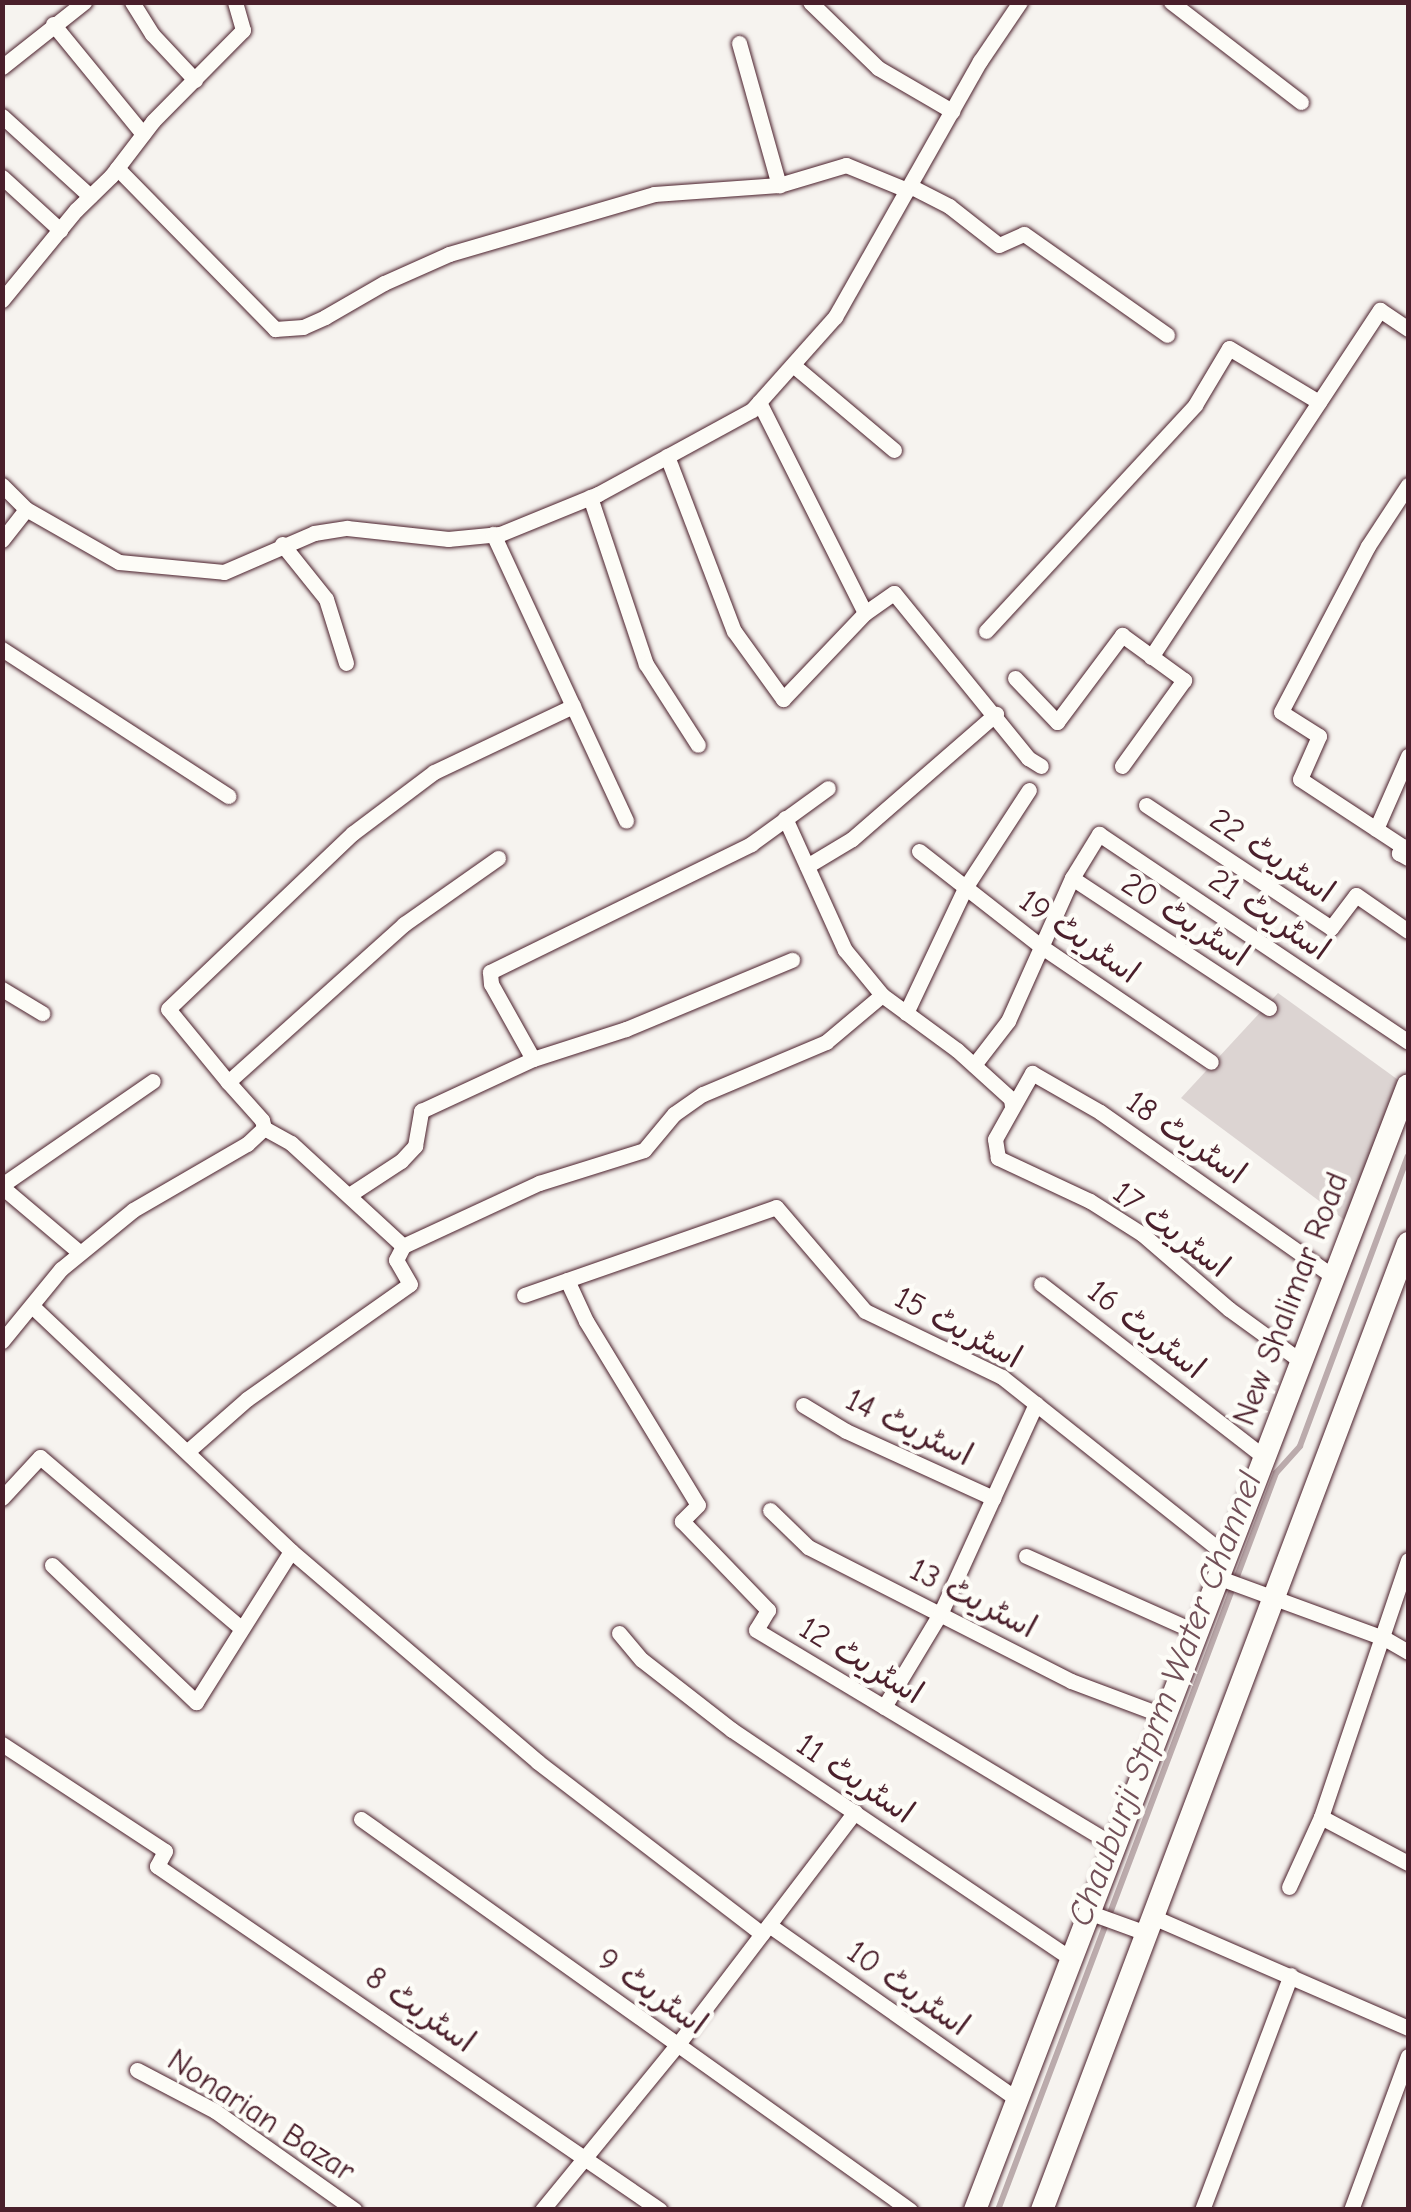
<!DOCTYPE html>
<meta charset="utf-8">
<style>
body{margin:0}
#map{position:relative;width:1411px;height:2212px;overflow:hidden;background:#f6f3ef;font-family:"Comic Neue","Playpen Sans Arabic",sans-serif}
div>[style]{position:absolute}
.green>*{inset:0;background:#dcd4d2}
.stream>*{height:6px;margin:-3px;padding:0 3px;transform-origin:3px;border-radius:3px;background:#bbabac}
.roads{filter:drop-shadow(0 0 2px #4a1f2b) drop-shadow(0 0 2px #4a1f2b)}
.street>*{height:15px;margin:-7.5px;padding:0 7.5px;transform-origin:7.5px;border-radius:7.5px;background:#fdfcf7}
.secondary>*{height:22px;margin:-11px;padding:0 11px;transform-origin:11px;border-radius:11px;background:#fdfcf7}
span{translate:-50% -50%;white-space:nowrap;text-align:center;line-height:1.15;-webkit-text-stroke:9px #fdfcf7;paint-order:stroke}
.street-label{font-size:32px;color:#4a1f2b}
.water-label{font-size:35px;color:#725058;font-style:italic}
.frame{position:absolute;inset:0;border:5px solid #4a1f2b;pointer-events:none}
</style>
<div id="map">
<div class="green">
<i style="clip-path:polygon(1278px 993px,1408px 1087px,1354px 1227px,1181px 1098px)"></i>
</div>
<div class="stream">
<i style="left:998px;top:2210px;width:788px;rotate:-69.33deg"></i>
<i style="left:1276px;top:1473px;width:36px;rotate:-48deg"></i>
<i style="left:1300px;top:1446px;width:309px;rotate:-69.6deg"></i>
</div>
<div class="roads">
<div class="street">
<i style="left:132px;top:2px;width:38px;rotate:58deg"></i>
<i style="left:152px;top:34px;width:63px;rotate:46.9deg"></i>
<i style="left:810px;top:2px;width:95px;rotate:44.1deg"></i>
<i style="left:878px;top:68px;width:86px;rotate:30.2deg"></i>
<i style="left:1171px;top:2px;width:164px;rotate:37.6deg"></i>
<i style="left:53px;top:24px;width:142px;rotate:50.7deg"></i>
<i style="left:739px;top:43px;width:148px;rotate:74.3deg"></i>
<i style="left:2px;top:67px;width:105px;rotate:-38.4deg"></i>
<i style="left:2px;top:116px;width:119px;rotate:42.3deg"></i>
<i style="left:117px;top:168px;width:226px;rotate:45.5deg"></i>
<i style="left:275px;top:329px;width:28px;rotate:-4deg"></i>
<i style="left:303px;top:327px;width:24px;rotate:-24deg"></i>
<i style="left:325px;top:317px;width:68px;rotate:-30deg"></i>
<i style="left:384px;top:283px;width:71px;rotate:-24deg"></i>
<i style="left:449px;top:254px;width:214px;rotate:-16.3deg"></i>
<i style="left:654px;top:194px;width:125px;rotate:-4.1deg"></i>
<i style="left:779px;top:185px;width:70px;rotate:-16.6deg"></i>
<i style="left:846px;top:165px;width:66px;rotate:22.3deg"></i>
<i style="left:2px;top:177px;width:79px;rotate:42.4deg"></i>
<i style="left:910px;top:186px;width:44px;rotate:27.1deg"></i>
<i style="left:949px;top:206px;width:63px;rotate:38deg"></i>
<i style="left:999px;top:245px;width:27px;rotate:-24deg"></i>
<i style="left:1024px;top:234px;width:175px;rotate:35.2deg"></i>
<i style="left:2px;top:300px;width:117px;rotate:-50.6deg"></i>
<i style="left:76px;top:210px;width:49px;rotate:-44.2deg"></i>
<i style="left:111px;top:176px;width:69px;rotate:-52.6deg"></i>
<i style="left:153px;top:121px;width:128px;rotate:-45.3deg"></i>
<i style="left:243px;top:30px;width:29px;rotate:-106deg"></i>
<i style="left:793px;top:365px;width:132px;rotate:40.1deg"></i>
<i style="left:759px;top:402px;width:236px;rotate:63.3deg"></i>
<i style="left:667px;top:456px;width:187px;rotate:69.1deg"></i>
<i style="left:734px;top:631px;width:84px;rotate:54.2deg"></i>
<i style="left:783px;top:699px;width:119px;rotate:-46.4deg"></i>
<i style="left:865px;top:613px;width:35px;rotate:-35deg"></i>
<i style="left:894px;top:593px;width:213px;rotate:50.9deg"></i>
<i style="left:1028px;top:758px;width:15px;rotate:32deg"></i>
<i style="left:2px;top:485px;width:34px;rotate:45deg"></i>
<i style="left:26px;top:509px;width:107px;rotate:29.7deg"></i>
<i style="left:119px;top:562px;width:105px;rotate:5.4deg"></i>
<i style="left:224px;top:572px;width:98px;rotate:-23.4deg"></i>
<i style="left:314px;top:533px;width:33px;rotate:-9deg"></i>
<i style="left:347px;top:528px;width:102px;rotate:6.2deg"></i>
<i style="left:448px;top:539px;width:52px;rotate:-5.5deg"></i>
<i style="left:500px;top:534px;width:106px;rotate:-22.2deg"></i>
<i style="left:598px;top:494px;width:175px;rotate:-28.6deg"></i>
<i style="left:752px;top:410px;width:125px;rotate:-48.3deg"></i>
<i style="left:835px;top:317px;width:294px;rotate:-60.5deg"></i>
<i style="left:980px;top:61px;width:71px;rotate:-55.9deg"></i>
<i style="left:1408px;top:485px;width:73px;rotate:123.3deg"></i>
<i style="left:1368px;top:546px;width:187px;rotate:117.7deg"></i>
<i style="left:1281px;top:712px;width:45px;rotate:32.3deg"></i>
<i style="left:1319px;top:736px;width:47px;rotate:113.8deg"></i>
<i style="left:1300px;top:779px;width:122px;rotate:33.3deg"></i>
<i style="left:1402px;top:846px;width:8px;rotate:113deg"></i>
<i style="left:1399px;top:853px;width:10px;rotate:29deg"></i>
<i style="left:590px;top:497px;width:176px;rotate:71.5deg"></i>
<i style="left:646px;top:664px;width:96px;rotate:57.3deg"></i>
<i style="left:493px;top:534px;width:316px;rotate:65.1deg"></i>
<i style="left:2px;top:540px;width:39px;rotate:-52deg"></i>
<i style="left:282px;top:544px;width:70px;rotate:51.3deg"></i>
<i style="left:326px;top:599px;width:67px;rotate:72.6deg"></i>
<i style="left:986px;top:631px;width:308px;rotate:-47.2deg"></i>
<i style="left:1195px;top:405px;width:66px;rotate:-59.2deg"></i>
<i style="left:1229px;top:348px;width:105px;rotate:31deg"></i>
<i style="left:2px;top:649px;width:270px;rotate:33deg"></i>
<i style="left:1151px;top:657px;width:416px;rotate:-56.6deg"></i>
<i style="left:1380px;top:310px;width:34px;rotate:34deg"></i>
<i style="left:1015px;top:678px;width:61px;rotate:46.3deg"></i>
<i style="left:1057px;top:722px;width:109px;rotate:-53.2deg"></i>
<i style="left:1122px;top:635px;width:77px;rotate:36deg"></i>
<i style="left:1184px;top:680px;width:106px;rotate:125.8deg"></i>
<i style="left:1146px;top:805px;width:222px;rotate:33.6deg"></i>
<i style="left:1331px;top:928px;width:41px;rotate:-52.9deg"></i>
<i style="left:1356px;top:895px;width:63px;rotate:34.7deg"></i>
<i style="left:785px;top:818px;width:145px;rotate:65.6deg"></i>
<i style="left:845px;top:950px;width:58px;rotate:50.6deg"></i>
<i style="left:882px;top:995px;width:93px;rotate:36.3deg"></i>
<i style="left:957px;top:1050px;width:73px;rotate:42.2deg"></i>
<i style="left:1011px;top:1099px;width:7px;rotate:82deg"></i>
<i style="left:1376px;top:829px;width:80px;rotate:-66.3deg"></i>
<i style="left:919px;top:851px;width:156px;rotate:38deg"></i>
<i style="left:1042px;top:947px;width:204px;rotate:34.2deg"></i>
<i style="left:807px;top:866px;width:52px;rotate:-31deg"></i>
<i style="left:852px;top:839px;width:191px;rotate:-41deg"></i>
<i style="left:1072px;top:878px;width:236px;rotate:33.4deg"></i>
<i style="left:2px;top:989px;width:47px;rotate:31deg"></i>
<i style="left:906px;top:1013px;width:138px;rotate:-64.7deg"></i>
<i style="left:965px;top:888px;width:117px;rotate:-56.9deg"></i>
<i style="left:533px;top:1059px;width:86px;rotate:-119.2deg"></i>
<i style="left:491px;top:984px;width:12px;rotate:-95deg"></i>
<i style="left:490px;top:972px;width:291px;rotate:-26.1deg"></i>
<i style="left:751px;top:844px;width:95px;rotate:-36deg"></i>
<i style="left:974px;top:1065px;width:56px;rotate:-52.3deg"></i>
<i style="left:1008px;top:1021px;width:157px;rotate:-65.9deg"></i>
<i style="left:1072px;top:878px;width:52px;rotate:-58.5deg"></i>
<i style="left:1099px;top:834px;width:372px;rotate:33.9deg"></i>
<i style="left:228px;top:1082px;width:94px;rotate:-129.4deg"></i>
<i style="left:168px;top:1009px;width:255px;rotate:-43.6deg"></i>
<i style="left:353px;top:833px;width:101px;rotate:-37deg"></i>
<i style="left:434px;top:772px;width:154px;rotate:-25.4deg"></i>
<i style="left:2px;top:1185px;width:183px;rotate:-34.6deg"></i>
<i style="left:2px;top:1187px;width:102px;rotate:40.2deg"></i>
<i style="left:349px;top:1195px;width:62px;rotate:-33.2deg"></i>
<i style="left:401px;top:1161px;width:21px;rotate:-47deg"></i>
<i style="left:415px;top:1146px;width:36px;rotate:-80deg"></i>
<i style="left:421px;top:1111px;width:123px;rotate:-24.9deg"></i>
<i style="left:533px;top:1059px;width:98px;rotate:-17.9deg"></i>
<i style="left:626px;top:1029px;width:180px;rotate:-22.6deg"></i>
<i style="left:403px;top:1246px;width:152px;rotate:-137.4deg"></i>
<i style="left:291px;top:1143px;width:31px;rotate:-151deg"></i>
<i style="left:264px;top:1128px;width:8px;rotate:-104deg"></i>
<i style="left:262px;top:1120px;width:51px;rotate:-131.8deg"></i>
<i style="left:228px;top:1082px;width:237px;rotate:-41.9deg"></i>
<i style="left:404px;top:924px;width:115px;rotate:-35.1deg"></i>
<i style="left:567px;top:1280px;width:45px;rotate:65.1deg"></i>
<i style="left:586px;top:1321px;width:215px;rotate:58.7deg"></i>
<i style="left:698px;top:1505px;width:23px;rotate:135deg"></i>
<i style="left:682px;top:1521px;width:124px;rotate:46deg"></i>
<i style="left:768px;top:1610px;width:23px;rotate:121deg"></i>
<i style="left:756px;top:1630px;width:418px;rotate:31deg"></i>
<i style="left:1041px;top:1284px;width:282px;rotate:37.8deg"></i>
<i style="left:524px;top:1295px;width:267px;rotate:-19.2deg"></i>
<i style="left:776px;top:1207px;width:137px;rotate:49.4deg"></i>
<i style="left:865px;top:1311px;width:152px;rotate:25.7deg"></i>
<i style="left:1002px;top:1377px;width:286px;rotate:38.5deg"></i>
<i style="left:32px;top:1306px;width:357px;rotate:43.4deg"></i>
<i style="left:291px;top:1551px;width:325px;rotate:40.5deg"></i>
<i style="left:538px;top:1762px;width:282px;rotate:37.5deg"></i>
<i style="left:2px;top:1341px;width:93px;rotate:-50.7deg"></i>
<i style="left:61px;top:1269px;width:93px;rotate:-39.3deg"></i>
<i style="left:133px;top:1210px;width:132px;rotate:-30.1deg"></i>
<i style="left:247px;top:1144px;width:23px;rotate:-43deg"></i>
<i style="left:1302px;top:1362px;width:90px;rotate:-144deg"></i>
<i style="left:1229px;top:1309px;width:115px;rotate:-139.2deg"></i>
<i style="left:1142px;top:1234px;width:62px;rotate:-147.6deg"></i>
<i style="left:1090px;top:1201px;width:102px;rotate:-154.9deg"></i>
<i style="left:998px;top:1158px;width:19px;rotate:-99deg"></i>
<i style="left:995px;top:1139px;width:76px;rotate:-60.7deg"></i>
<i style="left:1032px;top:1073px;width:78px;rotate:29.8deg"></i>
<i style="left:1100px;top:1112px;width:286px;rotate:35.2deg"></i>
<i style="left:803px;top:1405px;width:50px;rotate:31.2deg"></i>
<i style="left:846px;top:1431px;width:162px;rotate:24.5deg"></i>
<i style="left:189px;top:1450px;width:77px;rotate:-41.3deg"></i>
<i style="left:247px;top:1399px;width:199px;rotate:-35.2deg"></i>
<i style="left:410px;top:1284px;width:28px;rotate:-120deg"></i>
<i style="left:396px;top:1260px;width:16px;rotate:-63deg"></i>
<i style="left:403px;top:1246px;width:150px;rotate:-24.9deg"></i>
<i style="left:539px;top:1183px;width:110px;rotate:-17.4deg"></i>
<i style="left:644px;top:1150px;width:47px;rotate:-50.2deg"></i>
<i style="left:674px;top:1114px;width:35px;rotate:-35deg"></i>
<i style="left:703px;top:1094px;width:134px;rotate:-22.9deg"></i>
<i style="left:826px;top:1042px;width:73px;rotate:-40deg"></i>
<i style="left:2px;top:1498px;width:56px;rotate:-47.2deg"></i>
<i style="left:40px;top:1457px;width:264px;rotate:40.4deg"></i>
<i style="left:770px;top:1510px;width:53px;rotate:44.2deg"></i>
<i style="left:808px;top:1547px;width:295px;rotate:27deg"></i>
<i style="left:1071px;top:1681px;width:99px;rotate:20.6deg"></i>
<i style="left:1026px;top:1556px;width:186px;rotate:24.1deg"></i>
<i style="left:52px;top:1565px;width:199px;rotate:43.6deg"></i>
<i style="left:196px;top:1702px;width:178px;rotate:-57.8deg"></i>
<i style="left:1217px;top:1577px;width:178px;rotate:20.1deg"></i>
<i style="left:1384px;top:1638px;width:28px;rotate:30deg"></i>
<i style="left:619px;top:1633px;width:35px;rotate:50deg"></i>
<i style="left:642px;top:1660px;width:114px;rotate:37.9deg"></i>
<i style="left:732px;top:1730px;width:408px;rotate:34deg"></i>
<i style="left:884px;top:1707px;width:111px;rotate:-59deg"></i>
<i style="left:941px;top:1612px;width:229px;rotate:-65.5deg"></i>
<i style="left:2px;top:1744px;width:195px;rotate:33.3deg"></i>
<i style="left:165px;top:1851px;width:17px;rotate:118deg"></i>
<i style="left:157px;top:1866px;width:609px;rotate:34.37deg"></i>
<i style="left:1321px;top:1817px;width:98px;rotate:27.9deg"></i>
<i style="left:361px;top:1819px;width:674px;rotate:35.46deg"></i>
<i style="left:1289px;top:1887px;width:77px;rotate:-65.4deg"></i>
<i style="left:1321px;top:1817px;width:271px;rotate:-71.3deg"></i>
<i style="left:1088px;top:1912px;width:62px;rotate:19.9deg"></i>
<i style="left:1153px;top:1917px;width:278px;rotate:23.5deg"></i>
<i style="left:769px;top:1925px;width:303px;rotate:35.1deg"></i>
<i style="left:137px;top:2070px;width:88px;rotate:27.7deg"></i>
<i style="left:215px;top:2111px;width:171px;rotate:35.3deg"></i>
<i style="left:542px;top:2210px;width:215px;rotate:-50.7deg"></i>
<i style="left:678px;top:2044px;width:292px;rotate:-52.7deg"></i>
<i style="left:1202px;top:2210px;width:251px;rotate:-69.3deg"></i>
<i style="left:1351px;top:2210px;width:164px;rotate:-69.7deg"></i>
</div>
<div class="secondary">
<i style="left:975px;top:2210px;width:1205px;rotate:-68.95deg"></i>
<i style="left:1042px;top:2210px;width:1034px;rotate:-69.27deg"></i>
</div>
</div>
<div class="street-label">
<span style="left:1272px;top:856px;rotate:34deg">اسٹریٹ 22</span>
<span style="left:1269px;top:915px;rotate:34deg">اسٹریٹ 21</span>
<span style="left:1185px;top:920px;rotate:33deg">اسٹریٹ 20</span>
<span style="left:1079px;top:937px;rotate:35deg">اسٹریٹ 19</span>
<span style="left:1186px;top:1138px;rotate:35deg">اسٹریٹ 18</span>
<span style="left:1171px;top:1230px;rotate:37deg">اسٹریٹ 17</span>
<span style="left:1291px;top:1299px;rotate:-69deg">New Shalimar Road</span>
<span style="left:958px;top:1328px;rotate:28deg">اسٹریٹ 15</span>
<span style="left:1146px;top:1330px;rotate:38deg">اسٹریٹ 16</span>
<span style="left:909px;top:1428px;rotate:26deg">اسٹریٹ 14</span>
<span style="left:973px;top:1599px;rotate:27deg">اسٹریٹ 13</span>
<span style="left:861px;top:1661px;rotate:31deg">اسٹریٹ 12</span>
<span style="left:855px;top:1779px;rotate:34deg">اسٹریٹ 11</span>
<span style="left:908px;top:1989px;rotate:35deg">اسٹریٹ 10</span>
<span style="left:652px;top:1992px;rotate:35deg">اسٹریٹ 9</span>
<span style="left:420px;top:2010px;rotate:35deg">اسٹریٹ 8</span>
<span style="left:261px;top:2116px;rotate:33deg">Nonarian Bazar</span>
</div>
<div class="water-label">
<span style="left:1165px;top:1699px;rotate:-69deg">Chauburji Stprm Water Channel</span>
</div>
<div class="frame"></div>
</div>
